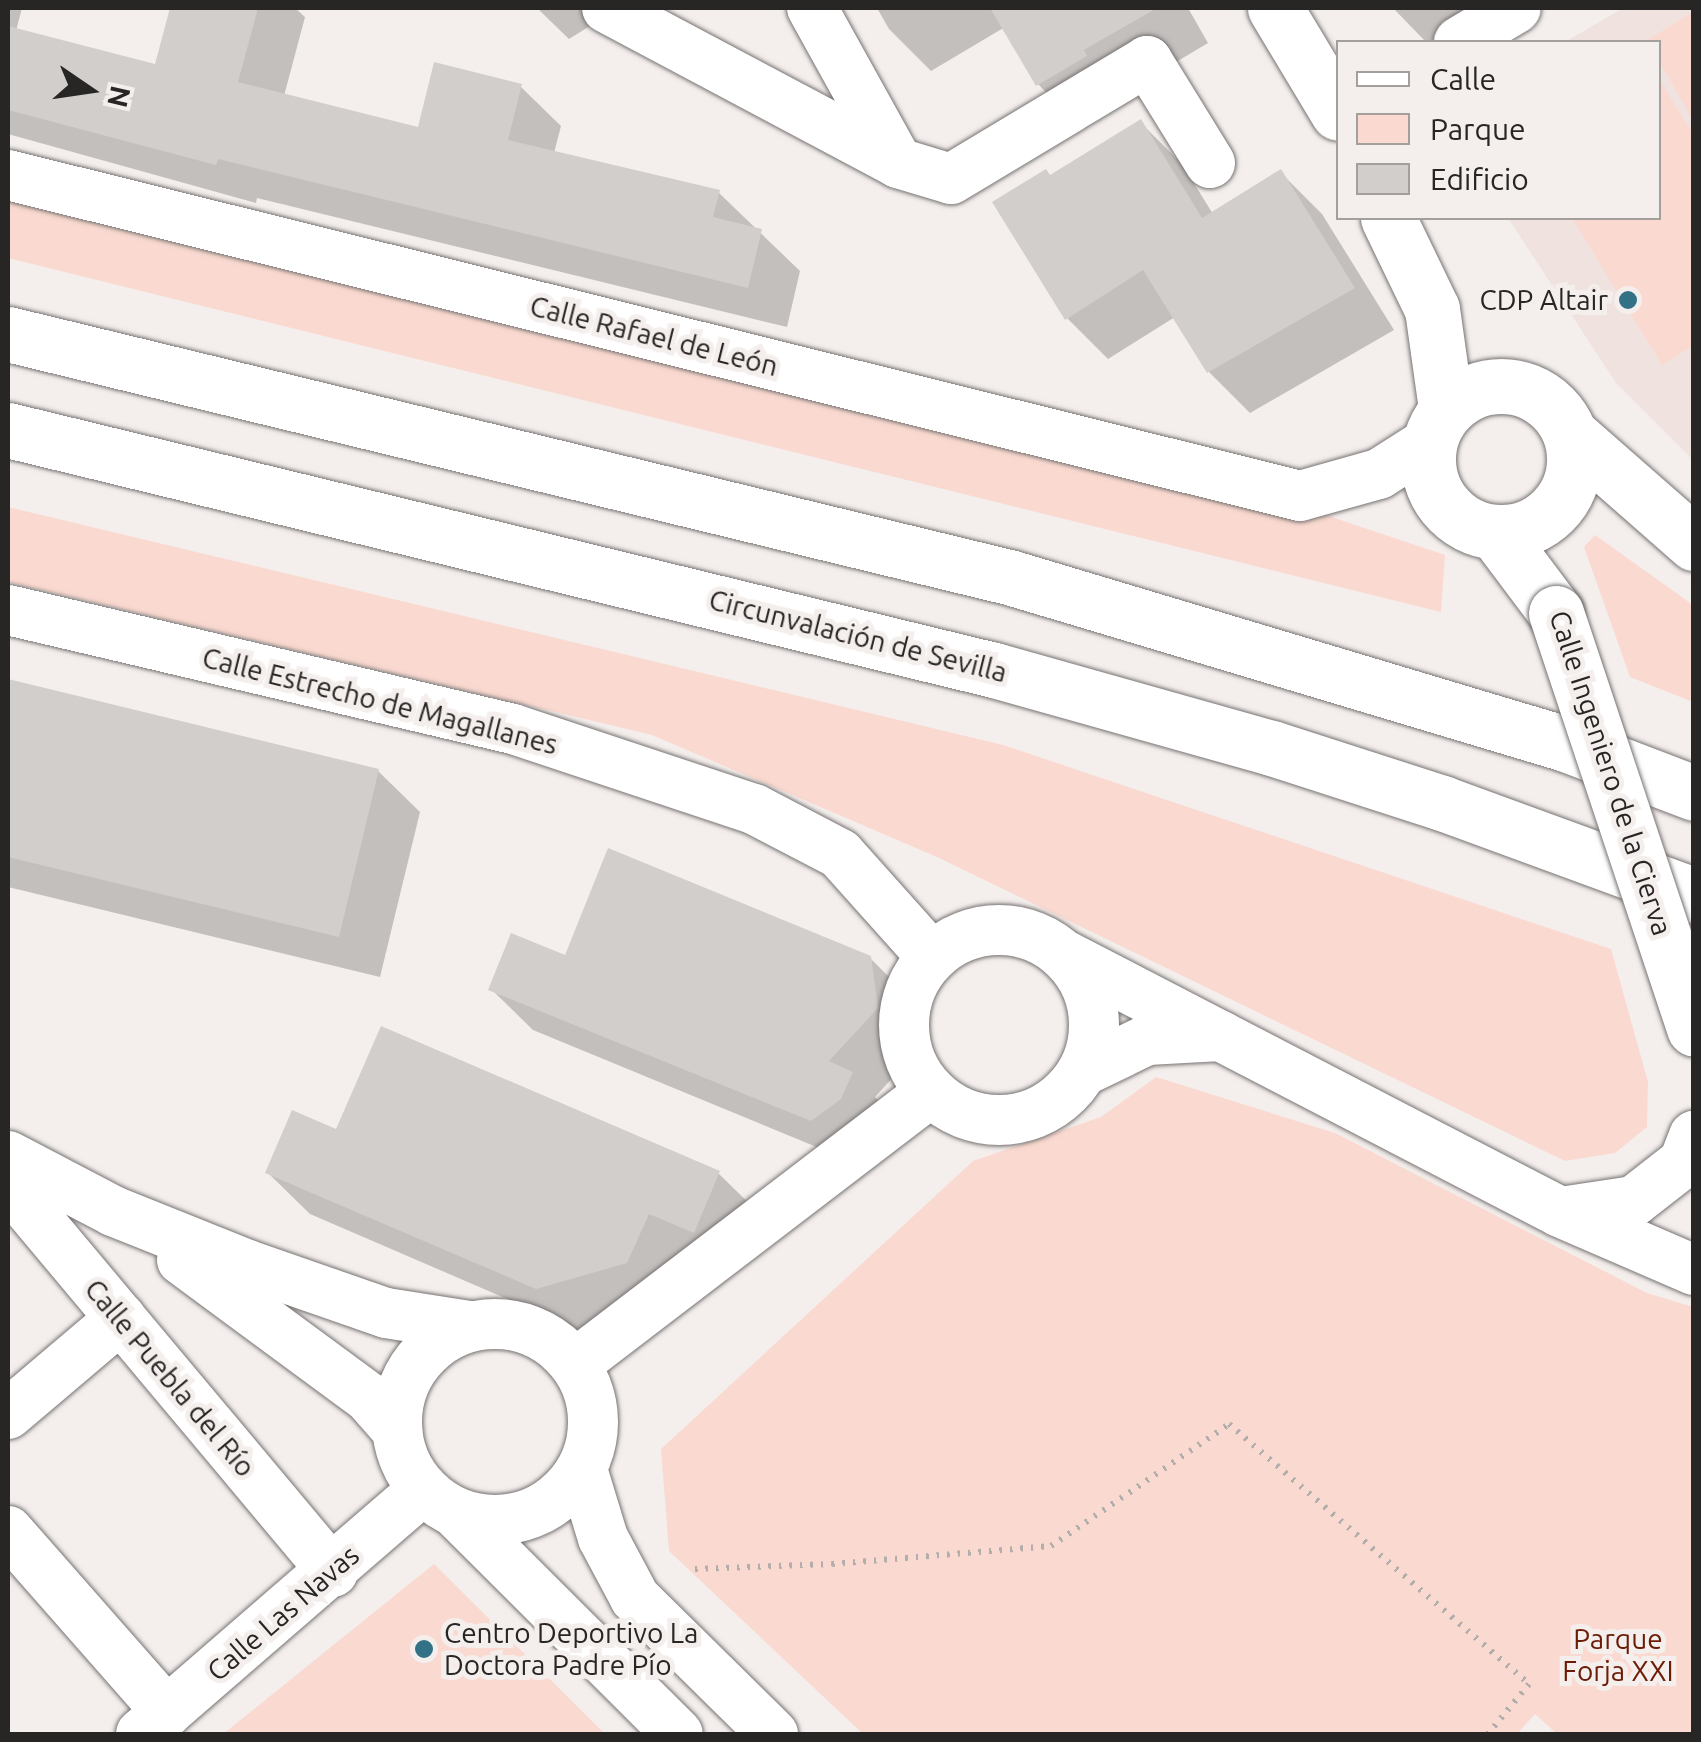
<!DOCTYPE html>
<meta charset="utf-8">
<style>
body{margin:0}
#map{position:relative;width:1701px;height:1742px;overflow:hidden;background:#f4efed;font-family:Ubuntu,sans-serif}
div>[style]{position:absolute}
.built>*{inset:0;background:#f0e2df}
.green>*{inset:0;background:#fad9d0}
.shadow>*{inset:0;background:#0003}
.building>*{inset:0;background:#d2cecc}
.path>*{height:6px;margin-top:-3px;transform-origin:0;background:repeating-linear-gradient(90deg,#b2aeac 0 2.5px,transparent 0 10.5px)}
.roads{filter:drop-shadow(0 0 2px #777372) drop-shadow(0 0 2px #777372)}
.minor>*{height:50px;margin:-25px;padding:0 25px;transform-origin:25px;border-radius:25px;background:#fff}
.minor>.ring{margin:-25px;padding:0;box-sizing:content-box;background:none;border:50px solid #fff;border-radius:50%}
.major>*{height:55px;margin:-27.5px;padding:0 27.5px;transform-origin:27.5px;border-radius:27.5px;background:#fff}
.major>.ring{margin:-27.5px;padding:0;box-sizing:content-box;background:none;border:55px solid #fff;border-radius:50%}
.highway>*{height:55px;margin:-27.5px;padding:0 27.5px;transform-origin:27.5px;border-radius:27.5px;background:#fff}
.bridges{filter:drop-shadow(0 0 2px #777372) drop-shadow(0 0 2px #777372)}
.major-bridge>*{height:55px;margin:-27.5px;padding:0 27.5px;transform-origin:27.5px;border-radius:27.5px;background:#fff}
.dots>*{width:28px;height:28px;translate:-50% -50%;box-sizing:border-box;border:5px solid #f4efed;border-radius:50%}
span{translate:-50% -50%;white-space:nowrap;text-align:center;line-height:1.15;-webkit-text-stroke:10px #f4efed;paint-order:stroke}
.poi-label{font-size:28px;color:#282625}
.right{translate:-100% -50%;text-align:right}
.left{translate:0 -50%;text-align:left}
.street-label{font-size:28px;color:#282625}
.park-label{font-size:28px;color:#6b1b06}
.frame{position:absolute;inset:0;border:10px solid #282625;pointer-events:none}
.legend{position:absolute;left:1336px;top:40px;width:325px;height:180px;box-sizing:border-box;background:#f4efed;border:2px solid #a29f9d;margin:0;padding:12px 18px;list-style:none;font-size:30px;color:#282625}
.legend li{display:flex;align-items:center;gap:20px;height:50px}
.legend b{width:50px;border:2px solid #a29f9d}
.north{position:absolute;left:40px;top:40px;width:100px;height:100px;-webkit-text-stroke:8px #f4efed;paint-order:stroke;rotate:103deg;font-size:28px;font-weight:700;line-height:40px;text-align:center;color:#282625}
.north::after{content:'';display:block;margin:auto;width:35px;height:45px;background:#282625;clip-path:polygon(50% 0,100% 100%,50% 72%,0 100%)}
</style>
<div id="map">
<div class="built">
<i style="clip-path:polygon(1623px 8px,1693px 8px,1693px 460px,1616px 383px,1508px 218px,1658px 218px,1658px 42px,1565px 42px)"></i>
</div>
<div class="green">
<i style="clip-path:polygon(1693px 12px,1693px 120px,1659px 61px,1658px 42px,1646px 41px)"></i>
<i style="clip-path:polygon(1659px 79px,1694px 136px,1693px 346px,1662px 365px,1572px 218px,1658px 218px)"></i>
<i style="clip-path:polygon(8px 193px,1308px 509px,1445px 555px,1441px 612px,8px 258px)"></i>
<i style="clip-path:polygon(8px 507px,1003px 745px,1611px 949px,1648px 1082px,1647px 1127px,1615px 1153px,1565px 1161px,937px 857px,652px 735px,8px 582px)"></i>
<i style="clip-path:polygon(1595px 535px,1693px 605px,1693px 702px,1630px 677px,1584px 547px)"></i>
<i style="clip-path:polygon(1156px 1077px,1335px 1133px,1647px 1293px,1693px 1307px,1693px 1734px,1557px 1734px,1535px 1714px,1517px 1734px,863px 1734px,669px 1551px,661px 1449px,973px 1161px,1101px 1117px)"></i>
<i style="clip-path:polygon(434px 1564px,605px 1734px,223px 1734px)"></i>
</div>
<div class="shadow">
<i style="clip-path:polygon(8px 8px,22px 8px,16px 31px,157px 67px,173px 8px,295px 8px,305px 17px,284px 96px,420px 130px,521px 87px,561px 126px,554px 153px,718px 192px,800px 271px,787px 327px,257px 198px,256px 203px,8px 134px)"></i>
<i style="clip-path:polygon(537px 8px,619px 8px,569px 39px)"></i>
<i style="clip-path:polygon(877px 8px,1188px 8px,1208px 43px,1124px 93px,1079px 126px,1038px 84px,1005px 27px,931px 71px,889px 29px)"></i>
<i style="clip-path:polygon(1393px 8px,1512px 8px,1454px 42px,1426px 42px)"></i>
<i style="clip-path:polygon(1140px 122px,1182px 164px,1213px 214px,1280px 172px,1322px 214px,1394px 330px,1250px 413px,1209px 372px,1175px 317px,1108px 359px,1067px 318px,1051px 177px)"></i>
<i style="clip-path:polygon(8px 681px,378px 771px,420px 812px,380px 977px,8px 887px)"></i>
<i style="clip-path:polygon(567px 958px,870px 958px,912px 1000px,918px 1050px,875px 1097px,893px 1116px,853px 1162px,533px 1030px,491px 989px)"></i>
<i style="clip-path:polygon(268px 1173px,718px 1173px,760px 1214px,735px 1273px,691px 1254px,579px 1330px,310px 1214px)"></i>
</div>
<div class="building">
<i style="clip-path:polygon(170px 8px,258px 8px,238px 82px,418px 127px,434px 62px,522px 84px,508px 140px,720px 190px,713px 217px,762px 229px,748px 288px,218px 159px,216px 165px,8px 110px,8px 26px,155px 64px)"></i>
<i style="clip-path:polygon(990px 8px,1157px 8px,1084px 50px,1087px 56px,1036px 86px)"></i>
<i style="clip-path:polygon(1141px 119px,1202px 218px,1281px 169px,1355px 288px,1207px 373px,1143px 270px,1065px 320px,992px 202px,1046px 169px,1050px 175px)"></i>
<i style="clip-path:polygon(8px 679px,379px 769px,339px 937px,8px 857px)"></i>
<i style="clip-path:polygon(608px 848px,871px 956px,878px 1008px,829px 1061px,853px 1072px,841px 1099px,811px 1121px,488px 990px,511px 933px,565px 955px)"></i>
<i style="clip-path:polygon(381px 1026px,720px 1171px,694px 1233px,649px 1214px,627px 1263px,536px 1289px,265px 1173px,292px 1110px,336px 1129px)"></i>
</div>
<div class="path">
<i style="left:695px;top:1569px;width:137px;rotate:-2.1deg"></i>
<i style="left:832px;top:1564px;width:220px;rotate:-4.7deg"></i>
<i style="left:1051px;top:1546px;width:216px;rotate:-34.4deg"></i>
<i style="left:1229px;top:1424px;width:397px;rotate:40.9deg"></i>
<i style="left:1529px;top:1684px;width:65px;rotate:129.4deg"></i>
</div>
<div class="roads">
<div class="minor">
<i style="left:607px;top:8px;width:330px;rotate:28deg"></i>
<i style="left:898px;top:163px;width:55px;rotate:16.8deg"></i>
<i style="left:951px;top:179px;width:229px;rotate:-31deg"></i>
<i style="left:1147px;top:61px;width:120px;rotate:58.3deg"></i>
<i style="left:812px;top:8px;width:177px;rotate:61deg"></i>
<i style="left:1459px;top:42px;width:66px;rotate:-30.8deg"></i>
<i style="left:8px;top:175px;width:1331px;rotate:13.95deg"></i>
<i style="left:1300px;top:496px;width:82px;rotate:-15.6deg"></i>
<i style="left:1379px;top:474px;width:59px;rotate:-32.6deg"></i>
<i style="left:8px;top:610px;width:519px;rotate:13.26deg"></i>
<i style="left:513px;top:729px;width:254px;rotate:18.4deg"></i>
<i style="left:754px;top:809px;width:97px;rotate:27.6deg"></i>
<i style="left:840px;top:854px;width:138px;rotate:48.2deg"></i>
<i class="ring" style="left:904px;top:930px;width:140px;height:140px"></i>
<i style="left:1066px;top:956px;width:556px;rotate:27.39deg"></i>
<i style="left:1560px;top:1212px;width:146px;rotate:23.4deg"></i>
<i style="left:1083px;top:1071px;width:71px;rotate:-25.8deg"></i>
<i style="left:1147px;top:1040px;width:74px;rotate:-3.1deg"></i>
<i style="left:8px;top:1156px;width:119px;rotate:27.6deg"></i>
<i style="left:113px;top:1211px;width:145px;rotate:21.8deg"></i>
<i style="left:248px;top:1265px;width:146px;rotate:19.2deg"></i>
<i style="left:386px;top:1313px;width:84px;rotate:8.9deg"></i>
<i style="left:8px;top:1184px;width:506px;rotate:50.05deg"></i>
<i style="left:1561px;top:1212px;width:74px;rotate:-8.6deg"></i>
<i style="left:1634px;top:1201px;width:63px;rotate:-38deg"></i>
<i style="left:1684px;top:1162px;width:28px;rotate:-69deg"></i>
<i style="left:182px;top:1260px;width:232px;rotate:36.4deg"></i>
<i style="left:369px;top:1398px;width:43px;rotate:48.8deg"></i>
<i class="ring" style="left:397px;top:1324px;width:146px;height:146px"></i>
<i style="left:575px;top:1364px;width:448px;rotate:-37.4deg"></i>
<i style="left:8px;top:1414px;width:148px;rotate:-40.3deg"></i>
<i style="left:582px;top:1469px;width:72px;rotate:73.1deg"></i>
<i style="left:603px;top:1538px;width:68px;rotate:61.9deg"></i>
<i style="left:635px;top:1598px;width:194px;rotate:44.6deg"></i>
<i style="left:456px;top:1513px;width:313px;rotate:44.9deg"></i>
<i style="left:8px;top:1531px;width:241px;rotate:48.7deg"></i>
<i style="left:141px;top:1734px;width:373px;rotate:-40.9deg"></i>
</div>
<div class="major">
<i style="left:1275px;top:8px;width:122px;rotate:59deg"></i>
<i style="left:1388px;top:218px;width:101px;rotate:64.2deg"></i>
<i style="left:1432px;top:309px;width:100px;rotate:82deg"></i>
<i class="ring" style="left:1428px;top:386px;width:91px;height:91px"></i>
<i style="left:1496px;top:533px;width:100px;rotate:53.1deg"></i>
</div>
<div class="highway">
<i style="left:8px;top:334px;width:1030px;rotate:13.65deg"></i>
<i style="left:1009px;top:577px;width:581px;rotate:16.69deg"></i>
<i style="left:1566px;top:744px;width:137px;rotate:20.9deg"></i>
<i style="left:8px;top:430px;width:1015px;rotate:13.68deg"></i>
<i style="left:994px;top:670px;width:289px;rotate:15.7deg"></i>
<i style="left:1272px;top:748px;width:179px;rotate:17.9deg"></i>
<i style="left:1442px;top:803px;width:268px;rotate:20.1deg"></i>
<i style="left:1571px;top:435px;width:164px;rotate:41.3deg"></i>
</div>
</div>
<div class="bridges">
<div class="major-bridge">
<i style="left:1556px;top:613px;width:438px;rotate:71.6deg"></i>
</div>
</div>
<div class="dots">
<i style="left:1628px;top:300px;background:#327186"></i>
<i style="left:424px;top:1649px;background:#327186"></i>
</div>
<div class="poi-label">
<span class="right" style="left:1608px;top:300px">CDP Altair</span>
<span class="left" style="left:444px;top:1649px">Centro Deportivo La<br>Doctora Padre Pío</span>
</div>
<div class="street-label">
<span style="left:654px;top:336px;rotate:14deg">Calle Rafael de León</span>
<span style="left:858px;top:636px;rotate:14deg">Circunvalación de Sevilla</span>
<span style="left:380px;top:701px;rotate:14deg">Calle Estrecho de Magallanes</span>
<span style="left:1611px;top:773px;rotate:72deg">Calle Ingeniero de la Cierva</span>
<span style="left:170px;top:1378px;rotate:50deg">Calle Puebla del Río</span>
<span style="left:283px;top:1613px;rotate:-41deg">Calle Las Navas</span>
</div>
<div class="park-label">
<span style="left:1618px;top:1655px">Parque<br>Forja XXI</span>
</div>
<div class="frame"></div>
<ul class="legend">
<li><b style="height:12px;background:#fff"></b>Calle</li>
<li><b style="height:28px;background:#fad9d0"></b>Parque</li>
<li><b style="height:28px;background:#d2cecc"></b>Edificio</li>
</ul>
<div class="north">N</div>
</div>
